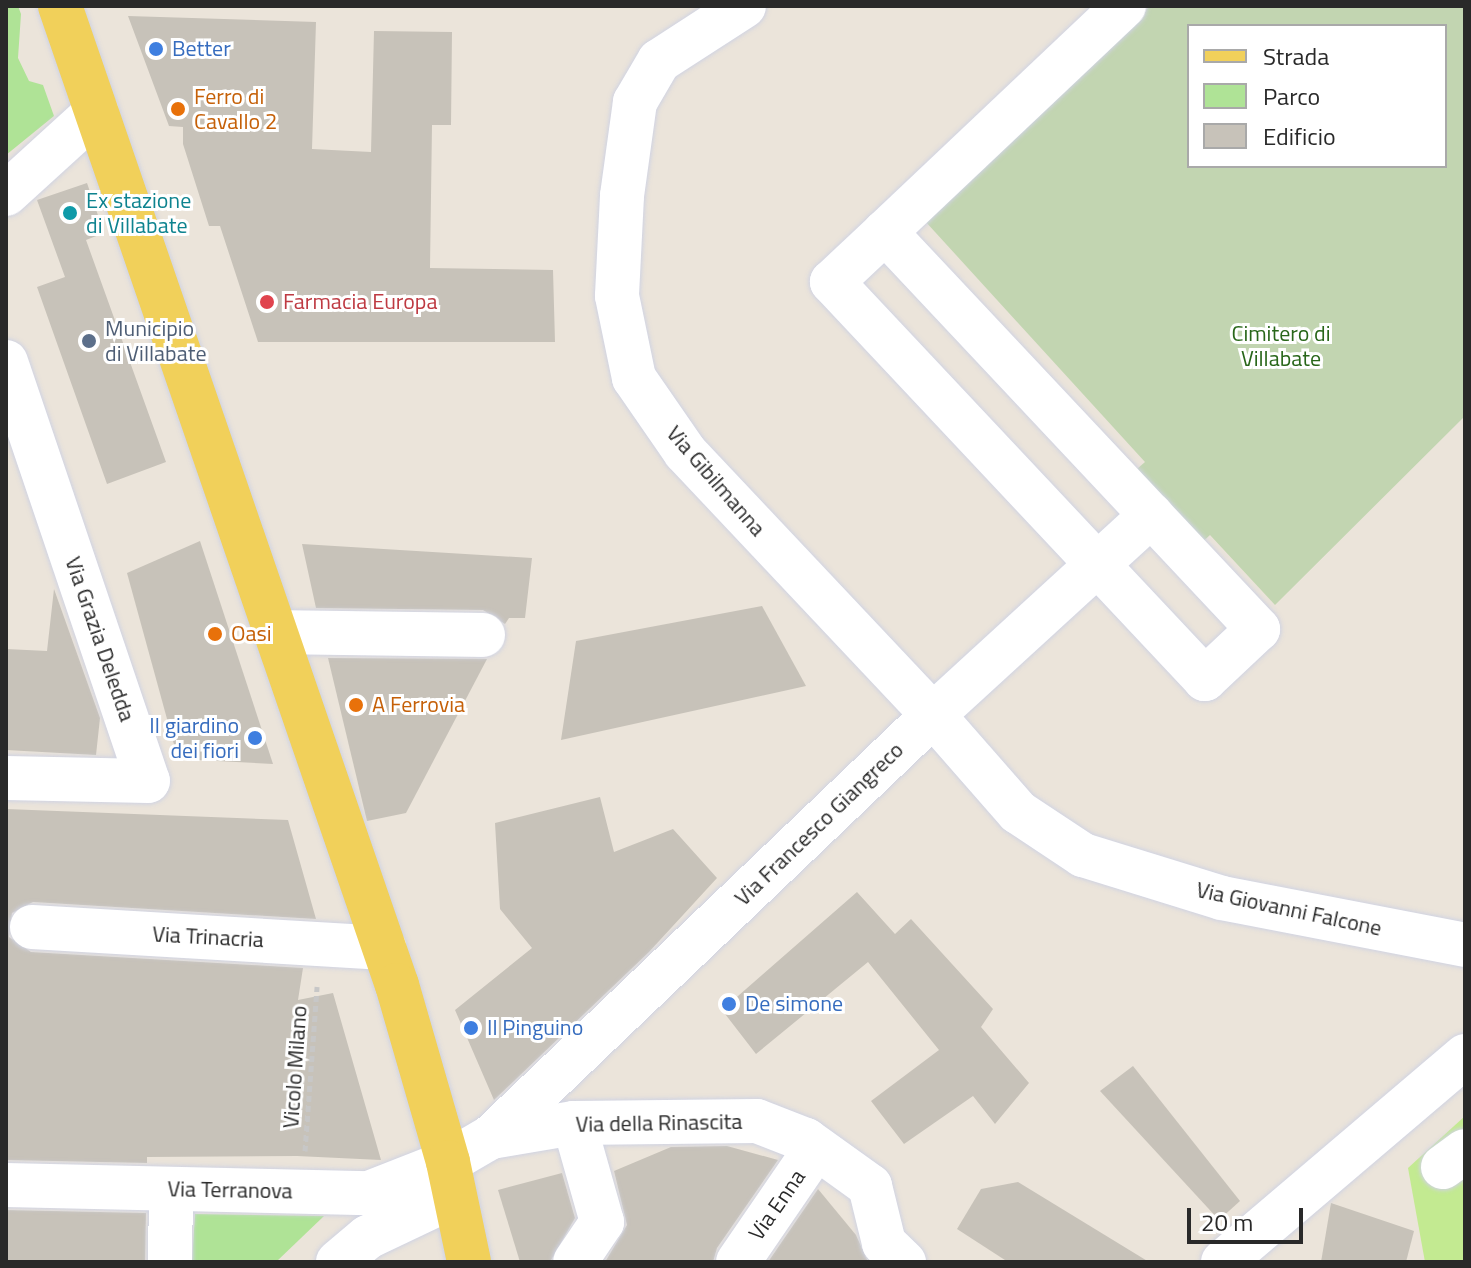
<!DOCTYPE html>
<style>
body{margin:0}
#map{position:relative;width:1471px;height:1268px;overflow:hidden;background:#ebe4da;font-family:"Titillium Web",sans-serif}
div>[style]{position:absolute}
.green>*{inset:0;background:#afe396}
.cemetery>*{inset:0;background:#c2d5b1}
.pitch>*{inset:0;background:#c3ea91}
.building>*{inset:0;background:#c7c2b9}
.path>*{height:5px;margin-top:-2.5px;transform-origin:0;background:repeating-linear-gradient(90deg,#c7c7c7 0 6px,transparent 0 10px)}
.roads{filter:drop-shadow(0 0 2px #d0d3e2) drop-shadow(0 0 2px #d0d3e2)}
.minor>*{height:44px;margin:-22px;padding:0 22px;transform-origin:22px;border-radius:22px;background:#fff}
.major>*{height:44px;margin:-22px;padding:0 22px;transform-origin:22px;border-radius:22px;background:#f1d05a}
.dots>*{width:22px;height:22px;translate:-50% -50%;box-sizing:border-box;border:4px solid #fff;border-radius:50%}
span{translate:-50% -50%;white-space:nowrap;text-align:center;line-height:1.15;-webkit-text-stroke:6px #fff;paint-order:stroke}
.shop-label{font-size:22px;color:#366cbe}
.left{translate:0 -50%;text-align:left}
.right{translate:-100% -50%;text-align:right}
.food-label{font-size:22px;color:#c56008}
.culture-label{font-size:22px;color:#0d838f}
.health-label{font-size:22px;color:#be3a42}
.service-label{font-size:22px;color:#4e5e75}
.park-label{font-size:22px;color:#286619}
.street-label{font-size:22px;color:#292929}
.frame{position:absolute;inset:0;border:8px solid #292929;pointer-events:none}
.legend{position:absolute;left:1187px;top:24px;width:260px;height:144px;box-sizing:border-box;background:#fff;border:2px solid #a9a9a9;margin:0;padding:10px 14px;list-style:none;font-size:24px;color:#292929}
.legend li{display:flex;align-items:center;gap:16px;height:40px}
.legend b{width:40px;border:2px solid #a9a9a9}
.scale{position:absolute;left:1187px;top:1208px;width:116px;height:36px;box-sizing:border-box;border:4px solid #292929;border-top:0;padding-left:10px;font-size:24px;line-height:28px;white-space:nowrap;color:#292929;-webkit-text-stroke:6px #fff;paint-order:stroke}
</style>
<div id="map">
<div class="green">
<i style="clip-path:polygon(6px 6px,18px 6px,21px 14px,18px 58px,29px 81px,43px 85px,54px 116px,6px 155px)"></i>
<i style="clip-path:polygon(195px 1214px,324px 1216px,276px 1262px,192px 1262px)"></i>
</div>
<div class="cemetery">
<i style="clip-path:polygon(evenodd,1150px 6px,1465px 6px,1465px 416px,1275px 605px,1210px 535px,1195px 549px,1129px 476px,1145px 462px,925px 221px,1150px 6px,1189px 26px,1445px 26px,1445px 166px,1189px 166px,1189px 26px)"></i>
</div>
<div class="pitch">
<i style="clip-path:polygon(1465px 1116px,1465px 1262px,1425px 1262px,1408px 1168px)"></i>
</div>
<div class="building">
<i style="clip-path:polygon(128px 16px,316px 22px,312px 149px,371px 152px,374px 31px,452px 32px,451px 125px,432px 125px,430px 268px,553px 270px,555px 342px,258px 342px,220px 226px,209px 226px,183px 144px,183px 127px,169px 126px)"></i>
<i style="clip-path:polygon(87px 183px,104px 233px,86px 240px,166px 462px,107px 484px,37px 287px,65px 277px,37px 200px)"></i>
<i style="clip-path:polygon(200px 541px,273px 764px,178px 759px,127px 573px)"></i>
<i style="clip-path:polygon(302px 544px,532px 558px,525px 618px,509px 618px,505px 624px,483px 610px,316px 608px)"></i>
<i style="clip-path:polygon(54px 589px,100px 718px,96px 755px,6px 750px,6px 649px,47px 651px)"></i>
<i style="clip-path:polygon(762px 606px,806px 686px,561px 740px,576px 641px)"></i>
<i style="clip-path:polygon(328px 658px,487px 659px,406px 813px,367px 821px)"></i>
<i style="clip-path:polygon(600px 797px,614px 852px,673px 829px,717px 878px,649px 952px,494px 1100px,455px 1010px,532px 948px,500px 909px,495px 823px)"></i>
<i style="clip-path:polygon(6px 809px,288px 820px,316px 919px,33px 902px,12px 913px,9px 937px,31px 952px,303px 968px,298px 1000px,333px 993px,381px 1160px,297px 1156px,147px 1157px,147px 1163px,6px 1160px)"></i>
<i style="clip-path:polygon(857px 892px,895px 934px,911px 919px,993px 1009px,981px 1027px,1029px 1083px,995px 1124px,973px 1096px,904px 1144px,871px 1101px,939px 1050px,868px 962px,756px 1054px,722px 1010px)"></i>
<i style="clip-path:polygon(1133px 1066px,1240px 1201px,1219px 1220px,1100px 1091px)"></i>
<i style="clip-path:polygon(727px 1146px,778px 1160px,717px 1248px,713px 1262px,605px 1262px,627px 1225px,614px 1171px,671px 1147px)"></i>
<i style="clip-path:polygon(562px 1173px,575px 1218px,550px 1262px,520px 1262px,498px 1190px)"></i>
<i style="clip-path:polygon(1018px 1182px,1149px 1262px,1008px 1262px,957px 1229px,981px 1189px)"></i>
<i style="clip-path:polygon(818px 1189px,856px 1235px,868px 1262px,768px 1262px)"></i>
<i style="clip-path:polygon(1331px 1203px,1414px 1231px,1406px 1262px,1321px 1262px)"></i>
<i style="clip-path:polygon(6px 1210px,146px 1213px,145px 1262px,6px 1262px)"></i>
</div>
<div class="path">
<i style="left:305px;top:1151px;width:165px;rotate:-85.8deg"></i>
</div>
<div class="roads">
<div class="minor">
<i style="left:744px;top:6px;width:101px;rotate:147.1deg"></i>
<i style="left:659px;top:61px;width:48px;rotate:120.3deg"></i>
<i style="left:635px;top:102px;width:95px;rotate:97.9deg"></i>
<i style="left:622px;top:196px;width:100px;rotate:92.9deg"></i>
<i style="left:617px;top:296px;width:84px;rotate:78.3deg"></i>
<i style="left:634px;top:378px;width:90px;rotate:55.4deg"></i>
<i style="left:685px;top:452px;width:361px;rotate:46.7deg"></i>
<i style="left:933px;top:715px;width:129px;rotate:48.8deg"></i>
<i style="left:1018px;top:812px;width:78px;rotate:33.5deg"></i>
<i style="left:1083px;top:855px;width:145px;rotate:17.2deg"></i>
<i style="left:1222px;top:898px;width:248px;rotate:10.9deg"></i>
<i style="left:6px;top:194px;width:122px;rotate:-42.3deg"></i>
<i style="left:885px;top:232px;width:545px;rotate:46.79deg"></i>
<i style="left:1258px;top:629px;width:73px;rotate:136.7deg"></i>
<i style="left:1205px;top:679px;width:545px;rotate:-133.21deg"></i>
<i style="left:832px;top:282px;width:73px;rotate:-43.3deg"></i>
<i style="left:885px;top:232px;width:329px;rotate:-43.4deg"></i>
<i style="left:6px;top:362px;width:442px;rotate:71.3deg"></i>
<i style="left:148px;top:781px;width:142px;rotate:-178.8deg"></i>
<i style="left:275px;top:632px;width:208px;rotate:0.8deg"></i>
<i style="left:32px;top:927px;width:353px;rotate:3.4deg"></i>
<i style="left:574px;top:1123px;width:103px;rotate:74.2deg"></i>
<i style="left:602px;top:1222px;width:48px;rotate:124deg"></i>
<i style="left:491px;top:1137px;width:611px;rotate:-43.67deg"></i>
<i style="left:933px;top:715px;width:296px;rotate:-42.5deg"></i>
<i style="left:1443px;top:1167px;width:27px;rotate:-36deg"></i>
<i style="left:6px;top:1185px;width:363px;rotate:1.3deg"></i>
<i style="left:369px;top:1193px;width:85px;rotate:-21.4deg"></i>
<i style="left:448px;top:1162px;width:50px;rotate:-30.2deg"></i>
<i style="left:491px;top:1137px;width:84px;rotate:-9.6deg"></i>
<i style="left:574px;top:1123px;width:183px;rotate:-0.6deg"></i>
<i style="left:757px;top:1121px;width:53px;rotate:21.2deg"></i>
<i style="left:806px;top:1140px;width:79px;rotate:35.7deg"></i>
<i style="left:870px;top:1186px;width:59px;rotate:76.2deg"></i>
<i style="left:884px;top:1243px;width:28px;rotate:44deg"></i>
<i style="left:170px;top:1262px;width:73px;rotate:-89.2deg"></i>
<i style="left:338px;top:1262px;width:39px;rotate:-40deg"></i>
<i style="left:368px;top:1237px;width:95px;rotate:-25.5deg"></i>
<i style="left:738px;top:1262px;width:138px;rotate:-55.6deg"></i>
<i style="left:1223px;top:1262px;width:318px;rotate:-40.4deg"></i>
</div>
<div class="major">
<i style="left:60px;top:6px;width:1035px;rotate:71.01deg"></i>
<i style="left:397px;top:985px;width:184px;rotate:73.9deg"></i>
<i style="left:448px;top:1162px;width:102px;rotate:78.1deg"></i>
</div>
</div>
<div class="dots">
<i style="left:156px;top:49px;background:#3f7fe0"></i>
<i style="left:178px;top:109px;background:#e8710a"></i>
<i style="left:70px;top:213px;background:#0f9aa8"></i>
<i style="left:267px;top:302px;background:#e0444e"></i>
<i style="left:89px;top:341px;background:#5c6f8a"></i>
<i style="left:215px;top:634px;background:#e8710a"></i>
<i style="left:356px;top:705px;background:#e8710a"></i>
<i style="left:255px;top:738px;background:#3f7fe0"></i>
<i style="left:729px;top:1004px;background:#3f7fe0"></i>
<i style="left:471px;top:1028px;background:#3f7fe0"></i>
</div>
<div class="shop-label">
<span class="left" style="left:172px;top:49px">Better</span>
<span class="right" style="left:239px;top:738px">Il giardino<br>dei fiori</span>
<span class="left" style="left:745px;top:1004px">De simone</span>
<span class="left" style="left:487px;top:1028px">Il Pinguino</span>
</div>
<div class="food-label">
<span class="left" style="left:194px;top:109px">Ferro di<br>Cavallo 2</span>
<span class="left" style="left:231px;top:634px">Oasi</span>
<span class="left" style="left:372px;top:705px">A Ferrovia</span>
</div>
<div class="culture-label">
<span class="left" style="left:86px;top:213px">Ex stazione<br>di Villabate</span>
</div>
<div class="health-label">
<span class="left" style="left:283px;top:302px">Farmacia Europa</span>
</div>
<div class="service-label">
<span class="left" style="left:105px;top:341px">Municipio<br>di Villabate</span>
</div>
<div class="park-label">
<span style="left:1281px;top:346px">Cimitero di<br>Villabate</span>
</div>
<div class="street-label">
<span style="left:716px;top:481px;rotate:49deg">Via Gibilmanna</span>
<span style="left:100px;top:639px;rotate:71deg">Via Grazia Deledda</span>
<span style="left:819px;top:824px;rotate:-44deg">Via Francesco Giangreco</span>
<span style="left:1289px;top:909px;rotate:12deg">Via Giovanni Falcone</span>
<span style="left:208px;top:937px;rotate:3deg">Via Trinacria</span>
<span style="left:295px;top:1067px;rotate:-86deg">Vicolo Milano</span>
<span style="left:659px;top:1123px;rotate:-1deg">Via della Rinascita</span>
<span style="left:230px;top:1190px;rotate:1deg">Via Terranova</span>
<span style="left:777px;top:1205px;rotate:-55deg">Via Enna</span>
</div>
<div class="frame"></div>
<ul class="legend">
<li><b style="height:10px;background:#f1d05a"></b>Strada</li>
<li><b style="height:22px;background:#afe396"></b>Parco</li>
<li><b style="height:22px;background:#c7c2b9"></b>Edificio</li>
</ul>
<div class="scale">20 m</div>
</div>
